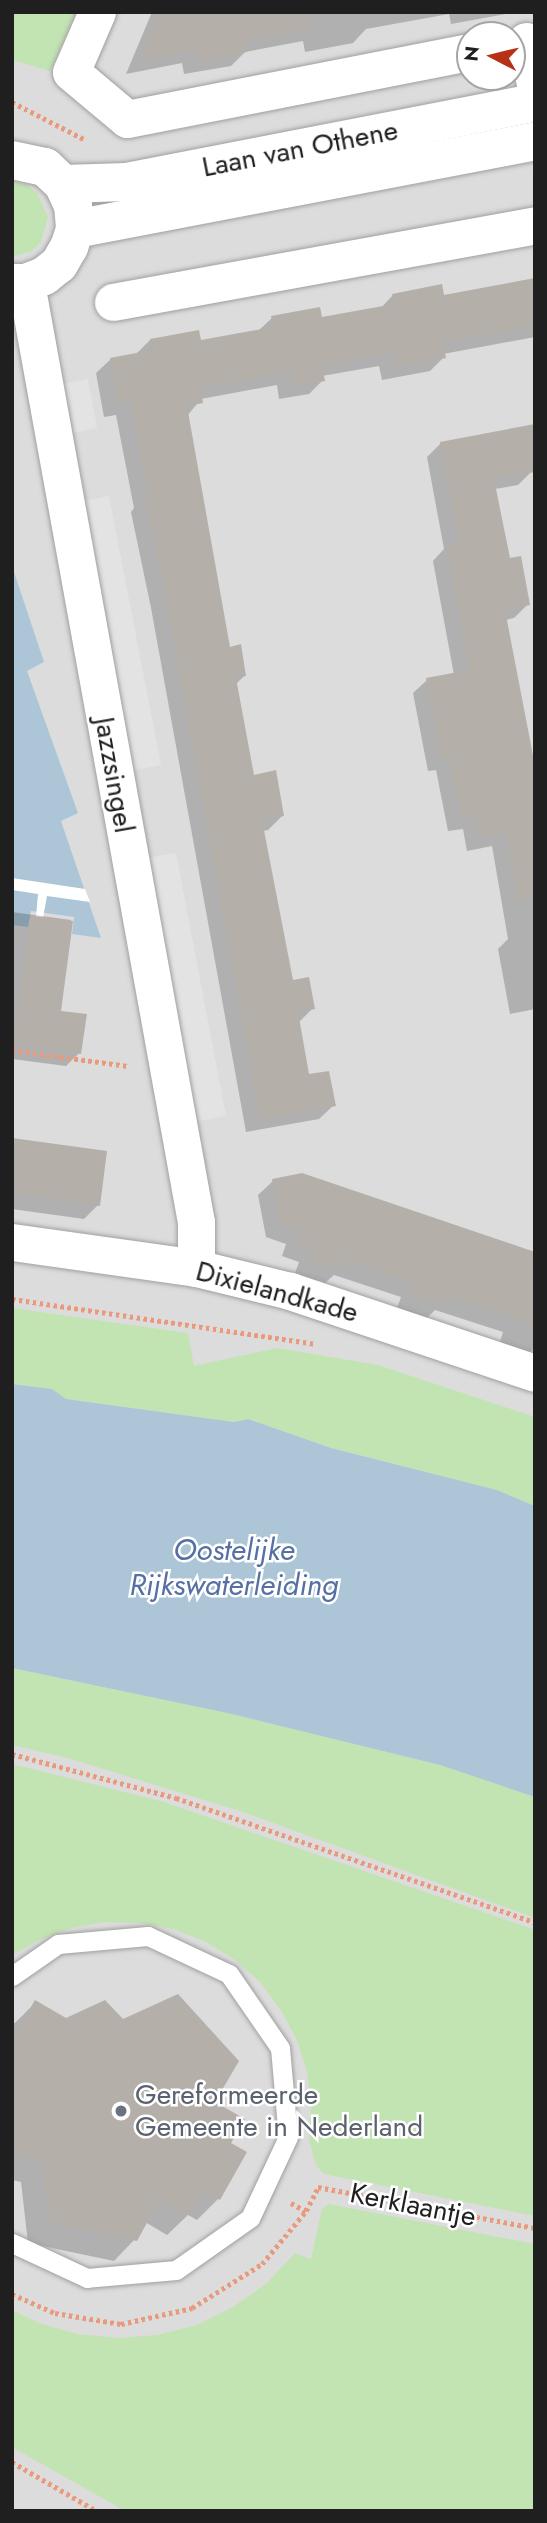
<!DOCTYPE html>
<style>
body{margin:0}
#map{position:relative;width:547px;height:2523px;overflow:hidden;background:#efede6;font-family:Jost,sans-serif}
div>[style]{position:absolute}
.residential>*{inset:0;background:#dddcdc}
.grass>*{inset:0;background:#c2e3b2}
.parking>*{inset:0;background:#e3e3e3}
.water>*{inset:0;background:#acc6d7}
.pier>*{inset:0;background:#fff}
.shadow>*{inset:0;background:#0003}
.building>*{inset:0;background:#b4afa9}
.path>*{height:4.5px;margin-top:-2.25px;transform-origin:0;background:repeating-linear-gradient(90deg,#ea9a7c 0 3.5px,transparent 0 7px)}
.roads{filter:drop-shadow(0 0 2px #a0a0a0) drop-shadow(0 0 2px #a0a0a0)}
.service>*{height:19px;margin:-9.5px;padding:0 9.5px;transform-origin:9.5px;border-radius:9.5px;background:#fff}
.minor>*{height:37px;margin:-18.5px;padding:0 18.5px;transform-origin:18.5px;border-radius:18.5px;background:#fff}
.tertiary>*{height:38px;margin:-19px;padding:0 19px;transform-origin:19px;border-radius:19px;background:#fff}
.dots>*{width:19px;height:19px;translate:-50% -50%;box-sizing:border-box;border:4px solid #fff;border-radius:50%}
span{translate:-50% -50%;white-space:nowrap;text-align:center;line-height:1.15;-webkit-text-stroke:5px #fff;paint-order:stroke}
.street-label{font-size:28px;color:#1f1f1f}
.worship-label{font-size:28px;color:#5b616d}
.left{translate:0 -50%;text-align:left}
.water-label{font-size:30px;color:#5670a4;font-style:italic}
.frame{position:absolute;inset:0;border:14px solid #1f1f1f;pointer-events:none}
.north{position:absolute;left:456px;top:21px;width:70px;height:70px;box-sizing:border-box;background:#fff;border:2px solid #a5a5a5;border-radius:50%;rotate:277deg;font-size:19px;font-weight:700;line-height:28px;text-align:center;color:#1f1f1f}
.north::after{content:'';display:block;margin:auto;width:24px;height:32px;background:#b73117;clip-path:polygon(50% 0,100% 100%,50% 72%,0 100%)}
</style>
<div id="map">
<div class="residential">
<i style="clip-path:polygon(evenodd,12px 12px,535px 12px,535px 2511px,12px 2511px,12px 12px,470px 35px,512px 35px,512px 77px,470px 77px,470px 35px)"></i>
</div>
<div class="grass">
<i style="clip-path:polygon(12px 12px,77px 12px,50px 71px,12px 60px)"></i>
<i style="clip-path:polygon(12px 181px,27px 185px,37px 193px,48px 217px,41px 242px,32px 251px,12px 257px)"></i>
<i style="clip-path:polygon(12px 1308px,188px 1333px,194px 1366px,277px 1348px,378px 1365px,535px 1417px,535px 1506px,497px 1490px,331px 1448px,249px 1419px,234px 1422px,66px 1399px,52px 1389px,12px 1384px)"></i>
<i style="clip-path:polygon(12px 1668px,232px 1714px,440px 1765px,535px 1797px,535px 1918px,240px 1811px,68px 1758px,12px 1745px)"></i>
<i style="clip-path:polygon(12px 1764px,164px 1802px,535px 1930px,535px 2216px,324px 2174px,316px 2165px,309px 2140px,311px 2106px,307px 2072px,297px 2040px,280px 2009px,260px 1982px,234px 1959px,204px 1941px,173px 1929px,139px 1923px,105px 1922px,71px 1928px,39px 1940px,12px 1955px)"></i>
<i style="clip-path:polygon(329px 2204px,535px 2244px,535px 2511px,125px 2511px,12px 2447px,12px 2310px,39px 2323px,77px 2334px,118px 2338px,157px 2335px,197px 2325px,233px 2307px,266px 2284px,295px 2253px,311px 2259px,322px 2209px)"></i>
</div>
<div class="parking">
<i style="clip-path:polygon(88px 379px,97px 428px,67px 434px,58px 385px)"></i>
<i style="clip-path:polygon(109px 496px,161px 765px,130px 771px,79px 502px)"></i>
<i style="clip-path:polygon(176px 853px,226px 1116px,194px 1122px,147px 858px)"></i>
</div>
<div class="water">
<i style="clip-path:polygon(12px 566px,44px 662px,27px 671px,78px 813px,61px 821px,101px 938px,72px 934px,74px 917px,31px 911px,28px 927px,12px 925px)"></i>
<i style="clip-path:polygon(12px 1384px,52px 1389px,66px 1399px,234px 1422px,248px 1419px,331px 1448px,497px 1490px,535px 1506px,535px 1797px,440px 1765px,232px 1714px,12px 1668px)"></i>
</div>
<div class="pier">
<i style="clip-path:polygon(12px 878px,85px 889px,90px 902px,47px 896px,43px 918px,36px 917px,38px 894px,12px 890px)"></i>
</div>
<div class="shadow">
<i style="clip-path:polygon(152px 12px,517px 12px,451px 24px,449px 14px,366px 29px,353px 43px,305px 52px,303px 41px,245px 52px,231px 66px,184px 74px,182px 63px,126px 74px)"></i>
<i style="clip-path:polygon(535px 280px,535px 337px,443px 354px,444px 357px,430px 371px,382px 380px,379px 366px,322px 376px,323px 380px,309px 394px,279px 399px,277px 385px,201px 399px,187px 416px,229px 649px,244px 676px,235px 685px,252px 777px,282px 816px,268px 830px,263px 831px,291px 982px,313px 1008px,298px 1023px,308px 1076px,334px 1105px,319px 1119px,246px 1132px,151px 608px,131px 512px,134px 508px,116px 415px,104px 417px,96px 373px,111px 359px,136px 354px,150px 340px,200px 342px,258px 331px,272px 318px,321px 319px,380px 309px,393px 295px,442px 297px)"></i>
<i style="clip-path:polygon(441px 443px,532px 471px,518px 485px,495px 489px,508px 560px,528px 604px,514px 618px,505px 620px,535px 779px,535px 1009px,510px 1014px,498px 949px,508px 939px,492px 846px,467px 851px,463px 829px,448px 831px,436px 770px,428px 771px,413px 693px,427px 680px,454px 675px,433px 561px,444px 549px,427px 457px)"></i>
<i style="clip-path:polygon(12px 912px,71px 920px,59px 1012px,79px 1053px,66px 1066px,12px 1059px)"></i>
<i style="clip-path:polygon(12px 1140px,98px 1205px,84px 1219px,12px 1209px)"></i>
<i style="clip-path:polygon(273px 1181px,535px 1254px,535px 1347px,529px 1353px,500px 1342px,503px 1332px,435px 1310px,427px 1318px,397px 1308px,401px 1297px,334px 1275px,325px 1283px,295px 1273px,299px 1262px,282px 1256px,286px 1244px,266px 1237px,258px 1195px)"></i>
<i style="clip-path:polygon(36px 2002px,213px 2103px,228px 2144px,245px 2153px,218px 2199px,197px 2220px,188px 2215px,167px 2235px,145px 2222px,135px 2239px,114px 2261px,28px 2243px,21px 2182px,12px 2180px,12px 2021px,15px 2023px)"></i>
</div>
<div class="building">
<i style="clip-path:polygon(160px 12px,309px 12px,310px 29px,245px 41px,247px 52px,197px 61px,196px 50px,139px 61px)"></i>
<i style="clip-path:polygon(535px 278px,535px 326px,443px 343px,446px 358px,396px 367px,393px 352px,322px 366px,325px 381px,293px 386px,291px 372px,201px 388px,203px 403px,187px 406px,230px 647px,241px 644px,246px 676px,236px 678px,254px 775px,276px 770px,284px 816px,262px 820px,293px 980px,309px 977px,315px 1009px,298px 1012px,309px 1074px,329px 1071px,336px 1106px,260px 1119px,153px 530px,151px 531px,144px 496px,148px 496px,130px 401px,118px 404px,110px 358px,152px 350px,150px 339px,199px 330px,201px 340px,273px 327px,271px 316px,320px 307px,322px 317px,394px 304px,392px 294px,442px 284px,444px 295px)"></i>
<i style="clip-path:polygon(535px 424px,535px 472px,494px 479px,510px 558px,521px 556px,530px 605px,505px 610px,535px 766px,535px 898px,517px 900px,506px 833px,480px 838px,476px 816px,461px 819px,449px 757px,441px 759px,426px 678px,469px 670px,446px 545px,459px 543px,440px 442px)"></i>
<i style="clip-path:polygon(31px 916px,73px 921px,61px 1011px,87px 1014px,81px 1054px,12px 1044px)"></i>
<i style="clip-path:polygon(12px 1138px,107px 1151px,100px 1206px,12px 1193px)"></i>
<i style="clip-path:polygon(302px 1173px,535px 1252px,535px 1324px,446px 1295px,443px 1305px,410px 1294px,414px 1283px,344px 1260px,341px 1270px,308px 1259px,312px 1248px,295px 1242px,299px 1230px,280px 1223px,272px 1179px)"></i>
<i style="clip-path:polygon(178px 1994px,239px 2061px,215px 2102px,245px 2119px,231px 2143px,247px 2152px,220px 2200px,204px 2191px,189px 2215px,160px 2199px,137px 2241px,49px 2222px,42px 2162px,16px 2156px,12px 2120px,12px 2040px,35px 2000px,66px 2018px,105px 2000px,123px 2019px)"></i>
</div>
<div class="path">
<i style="left:12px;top:102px;width:83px;rotate:27.2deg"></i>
<i style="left:12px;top:1050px;width:117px;rotate:7.9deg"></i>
<i style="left:12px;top:1299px;width:306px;rotate:8.4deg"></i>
<i style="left:12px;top:1754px;width:170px;rotate:15deg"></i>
<i style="left:176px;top:1798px;width:380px;rotate:19.1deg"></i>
<i style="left:291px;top:2203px;width:17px;rotate:28deg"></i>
<i style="left:12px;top:2294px;width:47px;rotate:23.8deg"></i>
<i style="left:55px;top:2313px;width:67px;rotate:9.5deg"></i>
<i style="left:121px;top:2324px;width:73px;rotate:-12.7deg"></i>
<i style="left:192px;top:2308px;width:83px;rotate:-32.2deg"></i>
<i style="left:262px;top:2264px;width:69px;rotate:-50.3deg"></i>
<i style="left:306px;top:2211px;width:27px;rotate:-63deg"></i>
<i style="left:318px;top:2187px;width:221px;rotate:10.7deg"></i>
<i style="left:12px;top:2462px;width:98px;rotate:30deg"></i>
</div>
<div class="roads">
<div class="service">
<i style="left:12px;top:1976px;width:56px;rotate:-34.8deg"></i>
<i style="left:58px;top:1944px;width:90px;rotate:-5.1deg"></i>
<i style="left:148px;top:1936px;width:89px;rotate:25.1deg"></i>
<i style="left:229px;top:1974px;width:90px;rotate:55.4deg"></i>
<i style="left:280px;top:2048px;width:89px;rotate:84.9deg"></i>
<i style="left:288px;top:2137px;width:89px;rotate:115.1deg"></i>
<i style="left:250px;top:2218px;width:90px;rotate:144.9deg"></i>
<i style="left:176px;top:2270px;width:89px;rotate:174.9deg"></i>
<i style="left:87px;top:2278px;width:83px;rotate:-155deg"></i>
</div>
<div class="minor">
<i style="left:97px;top:12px;width:65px;rotate:113.4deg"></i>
<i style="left:71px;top:72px;width:73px;rotate:40deg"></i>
<i style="left:127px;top:119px;width:349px;rotate:-11.1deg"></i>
<i style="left:526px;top:41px;width:44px;rotate:78.2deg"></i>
<i style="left:26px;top:283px;width:954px;rotate:79.74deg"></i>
<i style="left:196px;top:1222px;width:46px;rotate:90deg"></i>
<i style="left:113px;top:302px;width:429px;rotate:-10.3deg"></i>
<i style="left:12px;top:1242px;width:186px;rotate:8deg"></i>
<i style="left:196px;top:1268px;width:97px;rotate:13.7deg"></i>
<i style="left:290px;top:1291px;width:258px;rotate:18.5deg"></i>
</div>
<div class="tertiary">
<i style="left:12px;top:160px;width:34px;rotate:12deg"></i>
<i style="left:45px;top:167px;width:25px;rotate:43deg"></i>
<i style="left:63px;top:184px;width:23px;rotate:65deg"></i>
<i style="left:73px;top:205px;width:24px;rotate:85deg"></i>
<i style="left:75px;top:229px;width:19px;rotate:108deg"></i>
<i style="left:69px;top:247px;width:20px;rotate:120deg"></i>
<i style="left:59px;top:264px;width:19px;rotate:141deg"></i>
<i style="left:44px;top:276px;width:19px;rotate:159deg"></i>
<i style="left:26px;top:283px;width:14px;rotate:180deg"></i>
<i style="left:63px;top:184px;width:64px;rotate:-1.8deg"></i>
<i style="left:127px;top:182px;width:416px;rotate:-11deg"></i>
<i style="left:75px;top:229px;width:468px;rotate:-10.8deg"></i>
</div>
</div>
<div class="dots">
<i style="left:121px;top:2111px;background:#6b7280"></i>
</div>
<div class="street-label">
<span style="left:300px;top:149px;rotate:-11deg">Laan van Othene</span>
<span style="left:114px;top:775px;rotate:80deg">Jazzsingel</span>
<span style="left:277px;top:1292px;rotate:15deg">Dixielandkade</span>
<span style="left:413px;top:2205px;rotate:11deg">Kerklaantje</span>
</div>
<div class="worship-label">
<span class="left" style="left:135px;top:2111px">Gereformeerde<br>Gemeente in Nederland</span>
</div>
<div class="water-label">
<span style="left:234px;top:1567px">Oostelijke<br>Rijkswaterleiding</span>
</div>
<div class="frame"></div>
<div class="north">N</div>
</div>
